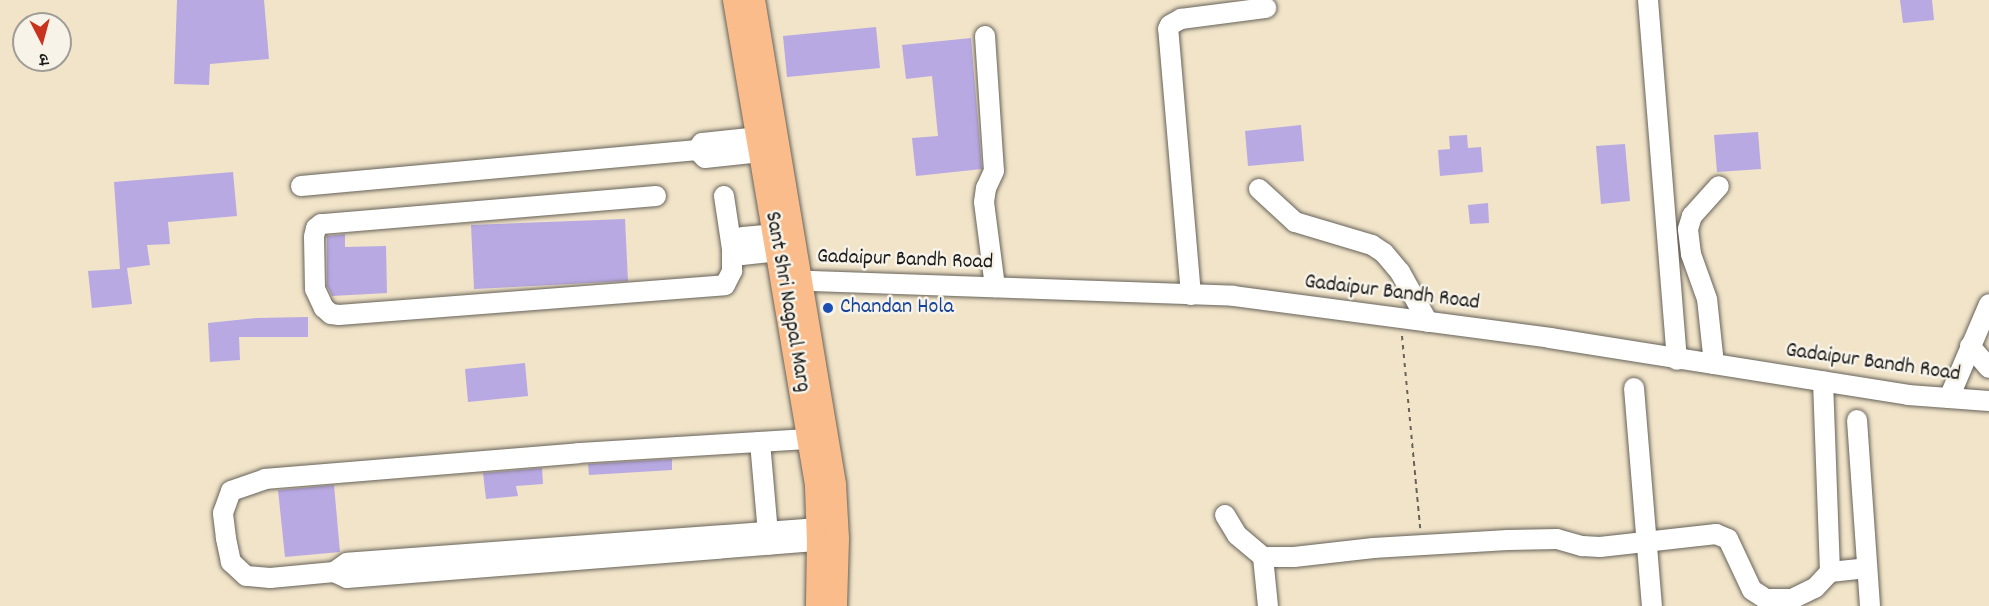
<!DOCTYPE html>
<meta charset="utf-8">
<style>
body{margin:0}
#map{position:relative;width:1989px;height:606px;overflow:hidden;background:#f1e4c9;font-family:Dekko,"Playpen Sans Deva",sans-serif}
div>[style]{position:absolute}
.building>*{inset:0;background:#b8a9e3}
.path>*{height:2px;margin-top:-1px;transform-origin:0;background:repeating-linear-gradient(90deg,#676259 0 4.5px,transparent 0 9px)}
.roads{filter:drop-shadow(0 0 2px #676259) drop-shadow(0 0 2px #676259)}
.minor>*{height:20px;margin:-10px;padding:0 10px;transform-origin:10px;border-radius:10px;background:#fff}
.major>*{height:24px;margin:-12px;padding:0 12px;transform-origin:12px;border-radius:12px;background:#f9bc8a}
.dots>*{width:16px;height:16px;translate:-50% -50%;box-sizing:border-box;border:3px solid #f7f3e8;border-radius:50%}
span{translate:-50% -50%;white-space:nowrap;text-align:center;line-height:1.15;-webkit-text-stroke:5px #f7f3e8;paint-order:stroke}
.street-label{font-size:22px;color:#1c1c1c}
.transit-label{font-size:22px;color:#164399}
.left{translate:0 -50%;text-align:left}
.north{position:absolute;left:12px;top:12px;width:60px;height:60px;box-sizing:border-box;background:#f7f3e8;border:2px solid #9f9d96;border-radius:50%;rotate:174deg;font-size:16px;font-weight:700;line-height:24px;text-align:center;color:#1c1c1c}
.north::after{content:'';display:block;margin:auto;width:21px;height:27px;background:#c8321e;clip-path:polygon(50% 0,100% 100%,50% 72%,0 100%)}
</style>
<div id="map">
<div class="building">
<i style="clip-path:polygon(177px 0,264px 0,269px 59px,210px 64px,209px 85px,174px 84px)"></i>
<i style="clip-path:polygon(1900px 0,1932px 0,1934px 20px,1903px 23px)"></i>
<i style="clip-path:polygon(876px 27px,880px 68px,787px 77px,783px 36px)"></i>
<i style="clip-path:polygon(971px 38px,982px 169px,916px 176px,912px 138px,938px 136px,932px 76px,906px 79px,902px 45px)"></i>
<i style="clip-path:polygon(1301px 125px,1304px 161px,1248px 166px,1245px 131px)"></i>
<i style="clip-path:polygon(1758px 132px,1761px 169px,1717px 172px,1714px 135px)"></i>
<i style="clip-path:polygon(1467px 135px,1468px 148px,1481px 147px,1483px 172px,1440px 176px,1438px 150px,1450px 149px,1449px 136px)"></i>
<i style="clip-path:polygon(1625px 144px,1630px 201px,1601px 204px,1596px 146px)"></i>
<i style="clip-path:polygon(233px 172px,237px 216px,168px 222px,170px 244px,147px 245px,150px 265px,127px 268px,132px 304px,92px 308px,88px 271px,120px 269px,114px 182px)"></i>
<i style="clip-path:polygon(1488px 203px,1489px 223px,1470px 224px,1468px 205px)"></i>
<i style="clip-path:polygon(625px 219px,628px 281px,474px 289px,471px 225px)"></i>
<i style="clip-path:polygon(345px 234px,345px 247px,386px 246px,387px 293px,332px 296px,327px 286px,327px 236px)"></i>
<i style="clip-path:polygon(308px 317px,308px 337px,239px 337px,240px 360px,210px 362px,208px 323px,257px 318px)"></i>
<i style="clip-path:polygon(525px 363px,528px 396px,468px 402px,465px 369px)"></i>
<i style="clip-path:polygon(672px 459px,672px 470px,589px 475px,588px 464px)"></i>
<i style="clip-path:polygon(542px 468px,543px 484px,516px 486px,518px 496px,486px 499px,483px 473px)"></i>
<i style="clip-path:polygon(334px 485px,340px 552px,285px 557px,278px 490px)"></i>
</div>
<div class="path">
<i style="left:1402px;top:336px;width:193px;rotate:84.6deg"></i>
</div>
<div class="roads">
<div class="minor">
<i style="left:1648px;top:0;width:361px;rotate:85.4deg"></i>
<i style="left:985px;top:36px;width:135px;rotate:86.2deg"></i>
<i style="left:994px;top:171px;width:19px;rotate:115deg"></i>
<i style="left:986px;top:188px;width:14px;rotate:98deg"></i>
<i style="left:984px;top:202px;width:86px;rotate:82.6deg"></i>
<i style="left:759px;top:137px;width:57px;rotate:174deg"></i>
<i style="left:702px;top:143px;width:9px;rotate:126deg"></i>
<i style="left:697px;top:150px;width:11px;rotate:45deg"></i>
<i style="left:705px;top:158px;width:56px;rotate:-6.1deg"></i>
<i style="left:301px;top:186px;width:398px;rotate:-5.2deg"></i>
<i style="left:1259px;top:189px;width:49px;rotate:42.5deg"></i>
<i style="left:1295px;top:222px;width:80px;rotate:16.6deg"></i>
<i style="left:1372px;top:245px;width:14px;rotate:34deg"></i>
<i style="left:1384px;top:253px;width:25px;rotate:50deg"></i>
<i style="left:1400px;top:272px;width:57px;rotate:60.8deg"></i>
<i style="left:656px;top:196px;width:336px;rotate:175.2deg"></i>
<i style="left:321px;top:224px;width:6px;rotate:141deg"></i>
<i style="left:316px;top:228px;width:9px;rotate:103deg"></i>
<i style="left:314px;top:237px;width:52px;rotate:88.9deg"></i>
<i style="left:315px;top:289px;width:21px;rotate:65deg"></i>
<i style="left:324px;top:308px;width:9px;rotate:41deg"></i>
<i style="left:331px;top:314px;width:8px;rotate:7deg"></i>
<i style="left:339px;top:315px;width:387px;rotate:-4.4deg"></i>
<i style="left:725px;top:285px;width:16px;rotate:-63deg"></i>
<i style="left:732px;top:271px;width:22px;rotate:-90deg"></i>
<i style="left:732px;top:249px;width:6px"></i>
<i style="left:724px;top:196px;width:54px;rotate:81.4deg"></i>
<i style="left:776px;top:234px;width:33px;rotate:175deg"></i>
<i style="left:743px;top:237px;width:7px;rotate:146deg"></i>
<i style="left:737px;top:241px;width:8px;rotate:83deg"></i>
<i style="left:738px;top:249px;width:7px;rotate:56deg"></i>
<i style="left:742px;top:255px;width:37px;rotate:-6deg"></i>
<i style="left:786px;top:280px;width:447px;rotate:2deg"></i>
<i style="left:1233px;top:296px;width:320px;rotate:7.5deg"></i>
<i style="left:1550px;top:338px;width:363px;rotate:9deg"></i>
<i style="left:1908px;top:395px;width:81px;rotate:4.2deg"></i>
<i style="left:1191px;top:295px;width:267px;rotate:-94.9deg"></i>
<i style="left:1168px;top:29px;width:4px;rotate:-63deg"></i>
<i style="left:1170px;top:25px;width:13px;rotate:-29deg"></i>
<i style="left:1181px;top:19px;width:86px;rotate:-7.4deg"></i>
<i style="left:1970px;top:346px;width:29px;rotate:49deg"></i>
<i style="left:1714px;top:364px;width:65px;rotate:-96.1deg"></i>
<i style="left:1707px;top:299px;width:48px;rotate:-109.6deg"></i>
<i style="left:1691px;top:254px;width:25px;rotate:-97deg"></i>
<i style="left:1688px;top:229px;width:14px;rotate:-73deg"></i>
<i style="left:1692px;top:216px;width:40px;rotate:-48deg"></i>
<i style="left:1634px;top:388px;width:219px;rotate:85.3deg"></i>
<i style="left:1949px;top:398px;width:102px;rotate:-66.9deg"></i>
<i style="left:1857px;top:420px;width:186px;rotate:86deg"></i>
<i style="left:760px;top:442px;width:103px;rotate:85deg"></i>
<i style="left:1225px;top:515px;width:23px;rotate:59deg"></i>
<i style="left:1237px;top:535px;width:34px;rotate:40deg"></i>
<i style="left:1263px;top:557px;width:49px;rotate:84.2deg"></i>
<i style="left:819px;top:528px;width:473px;rotate:175.8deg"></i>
<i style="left:347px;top:563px;width:16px;rotate:145deg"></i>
<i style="left:334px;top:572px;width:14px;rotate:25deg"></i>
<i style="left:347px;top:578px;width:473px;rotate:-4.5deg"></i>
<i style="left:1263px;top:557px;width:31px"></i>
<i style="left:1294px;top:557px;width:80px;rotate:-6.5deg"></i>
<i style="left:1373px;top:548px;width:135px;rotate:-3.4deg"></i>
<i style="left:1508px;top:540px;width:49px;rotate:-1.2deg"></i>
<i style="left:1557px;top:539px;width:26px;rotate:16deg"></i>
<i style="left:1582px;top:546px;width:18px;rotate:3deg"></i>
<i style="left:1600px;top:547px;width:117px;rotate:-6.4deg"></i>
<i style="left:1716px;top:534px;width:13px;rotate:23deg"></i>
<i style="left:1728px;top:539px;width:56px;rotate:64.8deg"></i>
<i style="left:1752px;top:590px;width:17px;rotate:33deg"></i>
<i style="left:1766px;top:599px;width:26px"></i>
<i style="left:1792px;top:599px;width:25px;rotate:-26deg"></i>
<i style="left:1815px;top:588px;width:22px;rotate:-47deg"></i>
<i style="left:1830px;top:572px;width:191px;rotate:-92.1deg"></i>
<i style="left:334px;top:572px;width:64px;rotate:174.6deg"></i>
<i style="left:270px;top:578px;width:24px;rotate:-175deg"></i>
<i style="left:246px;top:576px;width:21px;rotate:-137deg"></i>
<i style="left:231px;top:562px;width:25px;rotate:-102deg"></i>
<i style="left:226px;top:538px;width:25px;rotate:-97deg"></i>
<i style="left:223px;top:513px;width:23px;rotate:-70deg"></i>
<i style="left:231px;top:491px;width:36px;rotate:-19deg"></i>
<i style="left:265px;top:479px;width:314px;rotate:-4.7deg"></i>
<i style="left:578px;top:453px;width:232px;rotate:-3.5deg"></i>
<i style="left:1830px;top:572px;width:37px;rotate:-6deg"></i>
</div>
<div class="major">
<i style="left:735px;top:0;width:494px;rotate:80.4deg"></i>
<i style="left:817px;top:487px;width:54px;rotate:87.9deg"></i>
<i style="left:819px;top:541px;width:65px;rotate:90.9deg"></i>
<i style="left:753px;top:0;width:492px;rotate:80.5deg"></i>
<i style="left:834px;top:485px;width:54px;rotate:86.8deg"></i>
<i style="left:837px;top:539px;width:67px;rotate:91.7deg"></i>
</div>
</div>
<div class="dots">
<i style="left:828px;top:308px;background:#1a4fb4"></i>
</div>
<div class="street-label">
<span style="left:905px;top:260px;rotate:2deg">Gadaipur Bandh Road</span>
<span style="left:1392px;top:293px;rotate:7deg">Gadaipur Bandh Road</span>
<span style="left:787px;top:302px;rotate:80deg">Sant Shri Nagpal Marg</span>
<span style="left:1873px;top:363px;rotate:8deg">Gadaipur Bandh Road</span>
</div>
<div class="transit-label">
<span class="left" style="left:840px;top:308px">Chandan Hola</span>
</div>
<div class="north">उ</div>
</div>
